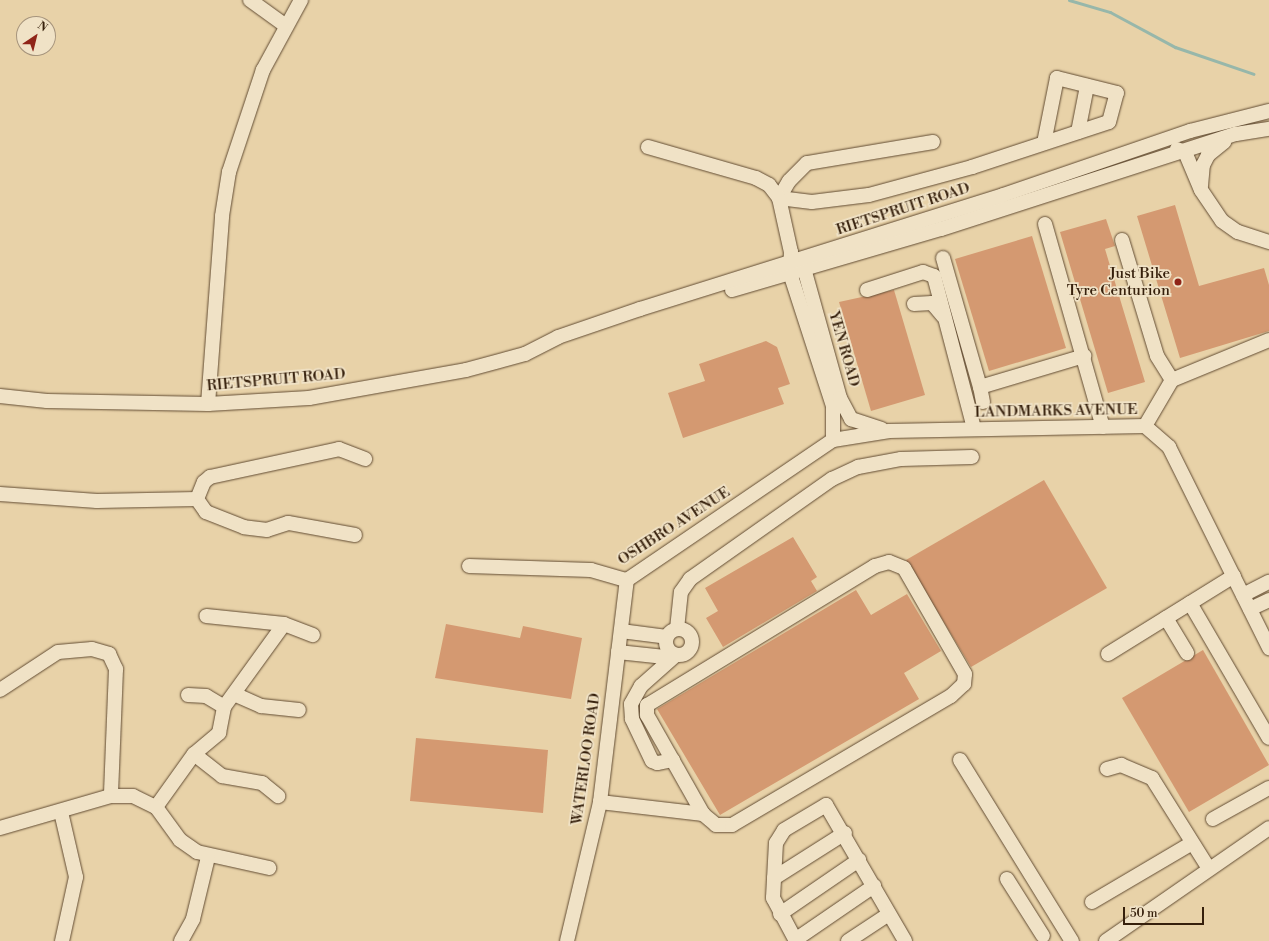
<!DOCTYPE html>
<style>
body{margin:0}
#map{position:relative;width:1269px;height:941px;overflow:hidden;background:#e8d2a8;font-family:"Libre Bodoni",serif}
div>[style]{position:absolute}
.stream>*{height:3px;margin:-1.5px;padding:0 1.5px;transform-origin:1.5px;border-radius:1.5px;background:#97b7aa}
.building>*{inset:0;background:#d49971}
.roads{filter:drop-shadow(0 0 1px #624c33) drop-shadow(0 0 1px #624c33)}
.minor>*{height:14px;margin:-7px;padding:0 7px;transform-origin:7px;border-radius:7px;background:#f0e2c6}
.minor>.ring{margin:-7px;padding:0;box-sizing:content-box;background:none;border:14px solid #f0e2c6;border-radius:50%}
.dots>*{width:11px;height:11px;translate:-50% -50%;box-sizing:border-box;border:2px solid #f0e2c6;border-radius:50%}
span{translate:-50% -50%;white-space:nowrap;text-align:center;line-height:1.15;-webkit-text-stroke:3.5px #f0e2c6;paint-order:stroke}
.street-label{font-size:15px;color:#36200c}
.poi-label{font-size:15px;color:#36200c}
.right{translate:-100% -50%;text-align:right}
.north{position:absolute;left:16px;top:16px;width:40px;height:40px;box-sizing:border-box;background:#f0e2c6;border:1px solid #a6947c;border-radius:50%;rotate:35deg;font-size:11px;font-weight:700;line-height:16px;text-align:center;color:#36200c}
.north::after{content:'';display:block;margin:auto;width:14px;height:18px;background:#8f2418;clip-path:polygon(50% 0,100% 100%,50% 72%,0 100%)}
.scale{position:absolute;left:1123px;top:907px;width:81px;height:18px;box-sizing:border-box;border:2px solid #36200c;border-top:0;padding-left:5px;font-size:12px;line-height:14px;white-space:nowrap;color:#36200c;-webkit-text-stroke:3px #f0e2c6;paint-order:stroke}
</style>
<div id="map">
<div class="stream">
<i style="left:1069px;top:0;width:43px;rotate:16.3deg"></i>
<i style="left:1110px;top:12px;width:74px;rotate:28.3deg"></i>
<i style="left:1175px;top:47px;width:83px;rotate:18.9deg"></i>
</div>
<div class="building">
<i style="clip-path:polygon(1175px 205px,1199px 286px,1264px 268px,1269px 285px,1269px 331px,1180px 358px,1137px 216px)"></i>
<i style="clip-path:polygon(1106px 219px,1115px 246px,1105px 249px,1145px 382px,1108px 393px,1060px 232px)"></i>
<i style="clip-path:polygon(1032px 236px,1066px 348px,989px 371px,955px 259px)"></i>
<i style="clip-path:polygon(894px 290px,925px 395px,871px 411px,839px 302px)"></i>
<i style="clip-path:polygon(766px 341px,777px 347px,790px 384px,778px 388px,784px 404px,683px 438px,668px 393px,705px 381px,699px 364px)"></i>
<i style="clip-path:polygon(1044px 480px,1107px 588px,971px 667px,906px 560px)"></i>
<i style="clip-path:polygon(793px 537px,817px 577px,811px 581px,817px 591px,723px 647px,706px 618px,718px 611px,705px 588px)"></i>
<i style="clip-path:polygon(895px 574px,956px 676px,941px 651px,904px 673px,919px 699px,720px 815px,657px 709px,856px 590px,871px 615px,907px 594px)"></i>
<i style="clip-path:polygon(446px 624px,520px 638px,523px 626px,582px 638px,571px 699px,435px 678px)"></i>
<i style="clip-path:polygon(1203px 650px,1269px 765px,1189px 812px,1122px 698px)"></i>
<i style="clip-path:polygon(416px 738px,548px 750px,543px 813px,410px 801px)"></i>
</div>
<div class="roads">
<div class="minor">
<i style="left:250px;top:0;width:44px;rotate:35.8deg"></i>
<i style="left:1078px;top:132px;width:47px;rotate:-78.9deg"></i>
<i style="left:933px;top:142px;width:128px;rotate:170.5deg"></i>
<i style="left:807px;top:163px;width:25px;rotate:135deg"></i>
<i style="left:789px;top:181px;width:20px;rotate:120deg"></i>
<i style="left:779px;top:198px;width:33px;rotate:7deg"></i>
<i style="left:812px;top:202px;width:57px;rotate:-7deg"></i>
<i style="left:869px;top:195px;width:107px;rotate:-15.2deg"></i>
<i style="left:972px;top:167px;width:144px;rotate:-18.2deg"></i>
<i style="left:1109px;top:122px;width:30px;rotate:-75deg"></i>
<i style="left:1117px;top:93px;width:62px;rotate:-166deg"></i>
<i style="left:1057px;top:78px;width:66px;rotate:101.3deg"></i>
<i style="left:648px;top:147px;width:112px;rotate:16deg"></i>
<i style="left:756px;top:178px;width:15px;rotate:28deg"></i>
<i style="left:769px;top:185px;width:16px;rotate:52deg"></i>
<i style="left:779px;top:198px;width:55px;rotate:77.5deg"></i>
<i style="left:791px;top:252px;width:21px;rotate:93deg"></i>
<i style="left:790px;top:273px;width:140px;rotate:72.1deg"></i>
<i style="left:833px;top:406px;width:34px;rotate:90deg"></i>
<i style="left:1177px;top:149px;width:9px;rotate:21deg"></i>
<i style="left:1185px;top:152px;width:41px;rotate:67.2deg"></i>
<i style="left:1201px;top:190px;width:37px;rotate:56deg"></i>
<i style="left:1222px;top:221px;width:19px;rotate:35deg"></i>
<i style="left:1238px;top:232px;width:33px;rotate:18deg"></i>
<i style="left:1201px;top:186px;width:21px;rotate:-85deg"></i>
<i style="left:1203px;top:165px;width:11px;rotate:-63deg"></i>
<i style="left:1208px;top:155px;width:21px;rotate:-39deg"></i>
<i style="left:1045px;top:224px;width:211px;rotate:74.1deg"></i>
<i style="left:1122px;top:240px;width:121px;rotate:73.2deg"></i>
<i style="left:1157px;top:356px;width:28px;rotate:58deg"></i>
<i style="left:1172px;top:380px;width:53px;rotate:120.4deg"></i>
<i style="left:943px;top:258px;width:134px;rotate:74deg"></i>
<i style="left:802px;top:261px;width:142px;rotate:74.5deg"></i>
<i style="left:840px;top:398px;width:24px;rotate:62deg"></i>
<i style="left:851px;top:419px;width:32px;rotate:18deg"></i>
<i style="left:732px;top:290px;width:218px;rotate:-16.3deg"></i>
<i style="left:941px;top:229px;width:310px;rotate:-17.9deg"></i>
<i style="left:1236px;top:134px;width:33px;rotate:-9deg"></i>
<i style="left:867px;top:290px;width:59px;rotate:-17.8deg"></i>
<i style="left:923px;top:272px;width:12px;rotate:20deg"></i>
<i style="left:934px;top:276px;width:158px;rotate:75.3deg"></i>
<i style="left:914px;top:304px;width:18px;rotate:-3deg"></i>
<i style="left:932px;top:303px;width:17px;rotate:50deg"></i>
<i style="left:1172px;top:380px;width:105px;rotate:-22.4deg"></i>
<i style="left:0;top:396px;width:47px;rotate:6.1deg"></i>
<i style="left:47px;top:401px;width:161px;rotate:1.1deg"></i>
<i style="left:208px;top:404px;width:101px;rotate:-3.4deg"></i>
<i style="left:309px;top:398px;width:159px;rotate:-10.1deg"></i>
<i style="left:466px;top:370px;width:61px;rotate:-15.2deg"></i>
<i style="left:525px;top:354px;width:37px;rotate:-27deg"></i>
<i style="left:558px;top:337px;width:87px;rotate:-18.9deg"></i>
<i style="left:640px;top:309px;width:380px;rotate:-17.4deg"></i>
<i style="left:1003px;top:195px;width:198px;rotate:-18.9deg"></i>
<i style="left:1190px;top:131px;width:81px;rotate:-14.2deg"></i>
<i style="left:983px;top:402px;width:15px;rotate:-101deg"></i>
<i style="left:980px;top:387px;width:109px;rotate:-16.6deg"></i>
<i style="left:208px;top:404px;width:189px;rotate:-85.7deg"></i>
<i style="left:222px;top:216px;width:45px;rotate:-81deg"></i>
<i style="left:229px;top:172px;width:108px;rotate:-71.6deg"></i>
<i style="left:263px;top:70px;width:80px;rotate:-61.5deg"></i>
<i style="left:0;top:494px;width:97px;rotate:4.1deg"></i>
<i style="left:97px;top:501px;width:100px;rotate:-1.1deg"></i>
<i style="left:355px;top:535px;width:68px;rotate:-169.8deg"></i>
<i style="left:288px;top:523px;width:22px;rotate:162deg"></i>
<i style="left:267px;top:530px;width:23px;rotate:-173deg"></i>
<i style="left:244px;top:527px;width:41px;rotate:-158.5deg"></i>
<i style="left:206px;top:512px;width:16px;rotate:-125deg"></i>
<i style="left:197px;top:499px;width:18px;rotate:-68deg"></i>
<i style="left:204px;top:482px;width:8px;rotate:-40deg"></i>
<i style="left:210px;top:477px;width:132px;rotate:-12.2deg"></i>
<i style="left:339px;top:449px;width:28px;rotate:21deg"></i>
<i style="left:469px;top:566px;width:122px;rotate:1.9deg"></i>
<i style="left:591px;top:570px;width:37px;rotate:16deg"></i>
<i style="left:627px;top:580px;width:249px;rotate:-34.2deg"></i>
<i style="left:833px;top:440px;width:57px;rotate:-9.1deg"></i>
<i style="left:889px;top:431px;width:256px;rotate:-1.1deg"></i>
<i style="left:1145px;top:426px;width:32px;rotate:41deg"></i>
<i style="left:1169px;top:447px;width:225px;rotate:63.5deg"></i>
<i style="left:1243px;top:595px;width:29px;rotate:-27deg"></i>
<i style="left:1190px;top:603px;width:156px;rotate:59.7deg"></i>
<i style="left:1250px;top:609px;width:21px;rotate:-25deg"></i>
<i style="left:1166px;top:618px;width:41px;rotate:59deg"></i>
<i style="left:284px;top:624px;width:31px;rotate:21deg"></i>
<i class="ring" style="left:666px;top:629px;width:12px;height:12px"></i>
<i style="left:677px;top:629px;width:37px;rotate:-84deg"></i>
<i style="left:681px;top:592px;width:16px;rotate:-55deg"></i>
<i style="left:690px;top:579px;width:174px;rotate:-35.2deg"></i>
<i style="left:832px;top:479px;width:29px;rotate:-25deg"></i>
<i style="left:858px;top:467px;width:44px;rotate:-10.5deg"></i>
<i style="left:901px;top:459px;width:71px;rotate:-1.6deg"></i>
<i style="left:621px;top:631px;width:46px;rotate:7.4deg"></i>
<i style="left:618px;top:652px;width:47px;rotate:6.1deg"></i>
<i style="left:665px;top:657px;width:8px;rotate:-14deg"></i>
<i style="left:1108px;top:654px;width:148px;rotate:-31.8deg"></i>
<i style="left:0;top:690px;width:69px;rotate:-33.2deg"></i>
<i style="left:58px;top:652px;width:34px;rotate:-5deg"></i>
<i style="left:92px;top:649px;width:18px;rotate:16deg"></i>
<i style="left:109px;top:654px;width:17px;rotate:65deg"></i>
<i style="left:116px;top:669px;width:127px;rotate:92.3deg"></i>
<i style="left:234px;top:694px;width:30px;rotate:24deg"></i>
<i style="left:261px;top:706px;width:38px;rotate:6deg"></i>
<i style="left:188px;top:695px;width:18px;rotate:3deg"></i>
<i style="left:206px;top:696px;width:21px;rotate:31deg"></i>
<i style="left:194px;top:754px;width:36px;rotate:38deg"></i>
<i style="left:222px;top:776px;width:41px;rotate:9.9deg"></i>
<i style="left:262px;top:783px;width:21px;rotate:39deg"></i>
<i style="left:673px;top:760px;width:16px;rotate:169deg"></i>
<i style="left:657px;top:763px;width:5px;rotate:-158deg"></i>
<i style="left:652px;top:761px;width:47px;rotate:-115.5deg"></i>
<i style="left:632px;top:719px;width:15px;rotate:-94deg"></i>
<i style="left:631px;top:704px;width:21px;rotate:-61deg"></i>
<i style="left:641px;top:686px;width:47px;rotate:-41.5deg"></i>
<i style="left:960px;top:760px;width:213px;rotate:58.3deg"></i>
<i style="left:1107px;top:769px;width:15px;rotate:-16deg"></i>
<i style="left:1121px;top:765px;width:34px;rotate:23deg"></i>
<i style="left:1152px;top:778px;width:107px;rotate:57.9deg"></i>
<i style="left:600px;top:802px;width:104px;rotate:6.6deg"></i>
<i style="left:703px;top:814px;width:17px;rotate:40deg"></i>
<i style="left:716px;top:825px;width:16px"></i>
<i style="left:732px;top:825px;width:254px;rotate:-30.5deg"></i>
<i style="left:951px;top:696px;width:18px;rotate:-43deg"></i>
<i style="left:964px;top:684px;width:10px;rotate:-84deg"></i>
<i style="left:965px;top:674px;width:122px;rotate:-119.9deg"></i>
<i style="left:904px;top:568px;width:16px;rotate:-158deg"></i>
<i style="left:889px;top:562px;width:15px;rotate:164deg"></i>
<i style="left:875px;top:566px;width:267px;rotate:148.6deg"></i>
<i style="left:647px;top:705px;width:10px;rotate:90deg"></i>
<i style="left:647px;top:715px;width:114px;rotate:60.5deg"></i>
<i style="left:156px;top:807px;width:65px;rotate:-54.4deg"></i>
<i style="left:194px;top:754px;width:33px;rotate:-40deg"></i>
<i style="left:219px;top:733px;width:26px;rotate:-79deg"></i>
<i style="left:224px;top:707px;width:102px;rotate:-54.1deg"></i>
<i style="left:284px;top:624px;width:78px;rotate:-174.1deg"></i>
<i style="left:61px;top:812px;width:67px;rotate:77deg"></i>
<i style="left:76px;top:877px;width:66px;rotate:102.3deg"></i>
<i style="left:1213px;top:819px;width:64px;rotate:-29deg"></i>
<i style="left:0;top:828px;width:116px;rotate:-16.1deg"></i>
<i style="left:111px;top:796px;width:22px"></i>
<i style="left:133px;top:796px;width:25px;rotate:26deg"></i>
<i style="left:156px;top:807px;width:41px;rotate:54deg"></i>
<i style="left:180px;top:840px;width:21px;rotate:35deg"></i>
<i style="left:197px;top:852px;width:74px;rotate:12.5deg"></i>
<i style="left:774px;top:878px;width:84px;rotate:-32.4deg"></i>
<i style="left:1007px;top:879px;width:67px;rotate:57.7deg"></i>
<i style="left:1092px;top:902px;width:116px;rotate:-30.5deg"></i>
<i style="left:780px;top:914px;width:96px;rotate:-34.4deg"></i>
<i style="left:795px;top:940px;width:96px;rotate:-34.4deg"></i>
<i style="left:181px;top:941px;width:25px;rotate:-61deg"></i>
<i style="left:193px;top:919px;width:64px;rotate:-76.4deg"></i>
<i style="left:567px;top:941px;width:143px;rotate:-76.6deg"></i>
<i style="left:600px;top:802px;width:224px;rotate:-83.1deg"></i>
<i style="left:796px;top:941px;width:49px;rotate:-118.1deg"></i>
<i style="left:773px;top:898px;width:55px;rotate:-86.9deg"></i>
<i style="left:776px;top:843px;width:15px;rotate:-58deg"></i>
<i style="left:784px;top:830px;width:49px;rotate:-30.8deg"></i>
<i style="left:826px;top:805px;width:157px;rotate:59.8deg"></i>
<i style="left:848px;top:941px;width:49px;rotate:-33.4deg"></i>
<i style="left:1106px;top:941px;width:198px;rotate:-34.7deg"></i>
</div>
</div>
<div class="dots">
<i style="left:1178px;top:282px;background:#8f2418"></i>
</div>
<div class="street-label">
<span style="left:903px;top:209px;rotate:-18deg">RIETSPRUIT ROAD</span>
<span style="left:844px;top:349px;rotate:74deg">YEN ROAD</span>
<span style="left:276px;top:380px;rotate:-5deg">RIETSPRUIT ROAD</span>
<span style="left:1056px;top:411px;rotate:-1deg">LANDMARKS AVENUE</span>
<span style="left:674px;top:526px;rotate:-33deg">OSHBRO AVENUE</span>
<span style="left:586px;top:759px;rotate:-82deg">WATERLOO ROAD</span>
</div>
<div class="poi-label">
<span class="right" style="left:1170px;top:282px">Just Bike<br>Tyre Centurion</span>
</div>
<div class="north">N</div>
<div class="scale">50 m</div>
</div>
